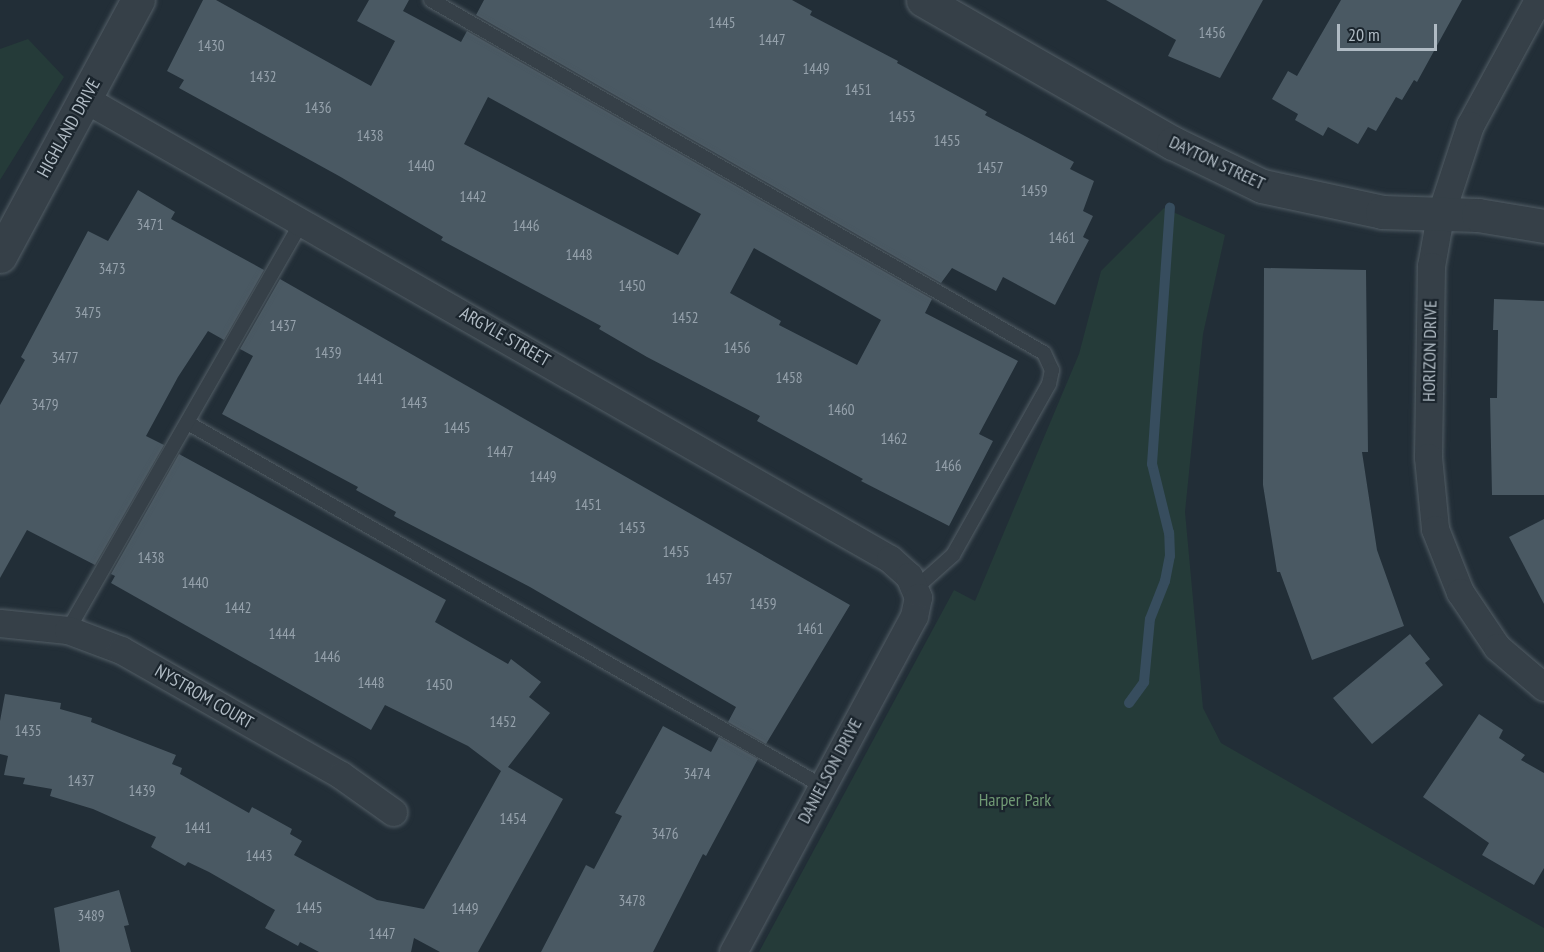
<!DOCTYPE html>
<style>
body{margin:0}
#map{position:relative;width:1544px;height:952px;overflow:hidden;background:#222e37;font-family:"PT Sans Narrow",sans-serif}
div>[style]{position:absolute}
.green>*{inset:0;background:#253b39}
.stream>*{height:10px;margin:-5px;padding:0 5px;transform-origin:5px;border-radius:5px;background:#374d5e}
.building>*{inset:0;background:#4a5963}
.roads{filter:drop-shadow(0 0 2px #535e66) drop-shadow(0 0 2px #535e66)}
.service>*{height:14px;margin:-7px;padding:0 7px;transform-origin:7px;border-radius:7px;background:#364048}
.minor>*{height:27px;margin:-13.5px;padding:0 13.5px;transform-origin:13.5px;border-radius:13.5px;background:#364048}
.tertiary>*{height:33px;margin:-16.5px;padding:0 16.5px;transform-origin:16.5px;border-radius:16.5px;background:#364048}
span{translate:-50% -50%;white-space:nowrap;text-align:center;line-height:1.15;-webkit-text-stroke:4.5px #1b252d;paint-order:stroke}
.number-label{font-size:15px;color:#96a2ac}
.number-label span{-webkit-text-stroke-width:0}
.street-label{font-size:18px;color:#b0bbc4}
.park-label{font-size:18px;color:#709974}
.scale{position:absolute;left:1337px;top:24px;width:100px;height:27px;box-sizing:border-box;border:3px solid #b0bbc4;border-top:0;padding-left:8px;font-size:18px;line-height:21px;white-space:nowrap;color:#b0bbc4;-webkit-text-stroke:4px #1b252d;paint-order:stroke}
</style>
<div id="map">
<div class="green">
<i style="clip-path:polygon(28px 39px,64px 77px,0 180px,0 49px)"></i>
<i style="clip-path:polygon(1164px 208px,1225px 235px,1203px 334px,1185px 512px,1203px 708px,1221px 743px,1544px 928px,1544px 952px,759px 952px,954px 590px,975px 601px,1079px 354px,1101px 271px)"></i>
</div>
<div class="stream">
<i style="left:1129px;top:703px;width:26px;rotate:-54deg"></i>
<i style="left:1144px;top:682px;width:63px;rotate:-84.6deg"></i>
<i style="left:1150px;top:619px;width:41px;rotate:-68.5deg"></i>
<i style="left:1165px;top:581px;width:25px;rotate:-79deg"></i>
<i style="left:1170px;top:556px;width:23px;rotate:-92deg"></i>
<i style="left:1169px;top:533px;width:71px;rotate:-103.8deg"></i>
<i style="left:1152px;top:464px;width:257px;rotate:-86deg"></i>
</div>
<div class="building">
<i style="clip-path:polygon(evenodd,203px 0,216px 0,371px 86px,395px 41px,357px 21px,369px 0,409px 0,403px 11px,461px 42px,467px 31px,932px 299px,925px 313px,1018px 361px,979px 434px,993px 441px,949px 526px,861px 481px,863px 479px,757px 421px,760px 416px,647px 357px,599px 329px,601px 326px,441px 240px,443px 237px,339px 176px,179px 88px,184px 80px,167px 71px,203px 0,488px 97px,701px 214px,678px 255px,464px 144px,488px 97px,203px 0,754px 248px,881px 320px,857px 365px,779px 325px,781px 321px,730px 293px,754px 248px)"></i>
<i style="clip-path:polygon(484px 0,792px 0,812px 11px,810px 15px,898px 61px,897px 63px,987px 112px,985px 115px,1074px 162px,1070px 169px,1094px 181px,1083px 211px,1093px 216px,1083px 237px,1089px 240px,1055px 305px,1003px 277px,996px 291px,952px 268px,941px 283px,476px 15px)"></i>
<i style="clip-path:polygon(1106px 0,1263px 0,1220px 78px,1168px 56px,1176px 40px)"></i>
<i style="clip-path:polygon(1341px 0,1462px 0,1417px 82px,1414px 80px,1402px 100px,1396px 97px,1376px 131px,1368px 127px,1358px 144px,1328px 127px,1323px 136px,1295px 120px,1298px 114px,1272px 99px,1288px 71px,1297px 76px)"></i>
<i style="clip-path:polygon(138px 190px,175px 212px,171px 219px,264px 270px,224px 340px,208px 331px,178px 377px,146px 436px,164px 445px,95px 565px,27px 530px,0 578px,0 405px,25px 360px,21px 357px,88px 231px,108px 241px)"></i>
<i style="clip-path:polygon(1264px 268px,1366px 270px,1368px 452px,1362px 452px,1377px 550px,1404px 626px,1312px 660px,1280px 572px,1277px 572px,1263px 485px)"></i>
<i style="clip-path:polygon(280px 279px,850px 605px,766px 744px,728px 722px,736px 707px,530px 587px,394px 516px,396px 512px,356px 490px,358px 487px,222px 414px,253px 356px,240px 349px)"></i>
<i style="clip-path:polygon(1494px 299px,1544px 301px,1544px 495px,1492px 495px,1490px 398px,1497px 398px,1498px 330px,1493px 330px)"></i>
<i style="clip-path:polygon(179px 454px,446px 600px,435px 622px,508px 664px,511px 659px,541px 682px,529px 697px,550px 713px,508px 767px,563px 799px,478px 952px,440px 952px,414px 938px,411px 952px,319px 952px,300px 942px,298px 946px,265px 928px,275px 910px,209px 872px,188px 862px,185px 866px,151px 847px,156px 837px,93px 809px,50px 796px,52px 789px,23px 784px,25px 778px,4px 775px,8px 756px,0 754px,0 721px,5px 694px,61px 703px,60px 709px,92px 718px,91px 722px,176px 755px,172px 764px,182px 768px,180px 774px,249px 813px,252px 807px,292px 829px,290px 834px,302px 841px,294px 855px,377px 900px,424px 909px,501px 771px,468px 746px,385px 705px,371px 730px,111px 583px,115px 576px,111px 574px)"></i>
<i style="clip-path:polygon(1544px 519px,1544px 604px,1509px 537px)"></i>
<i style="clip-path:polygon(1410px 634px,1430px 659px,1425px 663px,1443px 685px,1372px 744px,1333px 698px)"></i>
<i style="clip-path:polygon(1479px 714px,1503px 730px,1499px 738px,1525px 755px,1521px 760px,1544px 773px,1544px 868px,1534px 885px,1482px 855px,1489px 843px,1423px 797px)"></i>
<i style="clip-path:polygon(663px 726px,711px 752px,719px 737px,758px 759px,706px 856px,703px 854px,653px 952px,541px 952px,586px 865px,594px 869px,622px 816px,615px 813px)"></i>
<i style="clip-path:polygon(119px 890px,129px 925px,124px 926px,131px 952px,60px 952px,54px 908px)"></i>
</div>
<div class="roads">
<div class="service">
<i style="left:431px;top:0;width:707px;rotate:29.94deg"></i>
<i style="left:1044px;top:353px;width:19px;rotate:65deg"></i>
<i style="left:1052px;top:370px;width:14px;rotate:102deg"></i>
<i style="left:1049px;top:384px;width:196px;rotate:119.3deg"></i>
<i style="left:953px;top:555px;width:50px;rotate:138.3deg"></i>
<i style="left:188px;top:423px;width:731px;rotate:29.79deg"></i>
<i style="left:68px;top:630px;width:473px;rotate:-60.2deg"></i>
</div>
<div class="minor">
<i style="left:1538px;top:0;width:142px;rotate:118.5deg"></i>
<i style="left:1470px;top:125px;width:96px;rotate:108.2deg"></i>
<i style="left:1440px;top:216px;width:51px;rotate:100.2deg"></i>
<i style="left:1431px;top:266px;width:191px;rotate:90.9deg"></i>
<i style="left:1428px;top:457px;width:72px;rotate:84.4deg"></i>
<i style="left:1435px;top:529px;width:68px;rotate:68.4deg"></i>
<i style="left:1460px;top:592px;width:66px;rotate:56.1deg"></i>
<i style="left:1497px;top:647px;width:62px;rotate:40.4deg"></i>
<i style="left:85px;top:99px;width:927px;rotate:29.74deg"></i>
<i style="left:890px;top:559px;width:25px;rotate:42deg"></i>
<i style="left:909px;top:576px;width:23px;rotate:67deg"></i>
<i style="left:918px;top:597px;width:19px;rotate:102deg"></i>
<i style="left:914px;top:616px;width:382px;rotate:118.3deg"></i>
<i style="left:0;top:623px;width:68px;rotate:5.9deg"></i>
<i style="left:68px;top:630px;width:57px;rotate:20.7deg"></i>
<i style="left:121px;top:650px;width:253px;rotate:29.6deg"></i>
<i style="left:341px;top:775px;width:64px;rotate:35.4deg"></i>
</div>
<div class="tertiary">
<i style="left:923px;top:0;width:288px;rotate:29.8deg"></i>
<i style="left:1173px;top:143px;width:99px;rotate:25.8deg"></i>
<i style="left:1262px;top:186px;width:123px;rotate:12.2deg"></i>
<i style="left:1382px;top:212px;width:96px;rotate:1.8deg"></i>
<i style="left:1478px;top:215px;width:67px;rotate:9.5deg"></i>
<i style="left:0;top:256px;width:291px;rotate:-61.7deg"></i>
</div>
</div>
<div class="number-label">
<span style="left:722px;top:23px">1445</span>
<span style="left:1212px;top:33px">1456</span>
<span style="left:772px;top:40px">1447</span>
<span style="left:211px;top:46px">1430</span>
<span style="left:816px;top:69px">1449</span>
<span style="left:263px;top:77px">1432</span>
<span style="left:858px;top:90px">1451</span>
<span style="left:318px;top:108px">1436</span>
<span style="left:902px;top:117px">1453</span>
<span style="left:370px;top:136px">1438</span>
<span style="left:947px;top:141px">1455</span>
<span style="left:421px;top:166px">1440</span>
<span style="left:990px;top:168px">1457</span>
<span style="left:1034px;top:191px">1459</span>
<span style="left:473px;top:197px">1442</span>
<span style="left:150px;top:225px">3471</span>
<span style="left:526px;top:226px">1446</span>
<span style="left:1062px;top:238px">1461</span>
<span style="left:579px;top:255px">1448</span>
<span style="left:112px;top:269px">3473</span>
<span style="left:632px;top:286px">1450</span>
<span style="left:88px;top:313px">3475</span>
<span style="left:685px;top:318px">1452</span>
<span style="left:283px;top:326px">1437</span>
<span style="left:737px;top:348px">1456</span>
<span style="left:328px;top:353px">1439</span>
<span style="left:65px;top:358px">3477</span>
<span style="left:789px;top:378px">1458</span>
<span style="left:370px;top:379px">1441</span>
<span style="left:414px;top:403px">1443</span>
<span style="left:45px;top:405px">3479</span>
<span style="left:841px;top:410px">1460</span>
<span style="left:457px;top:428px">1445</span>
<span style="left:894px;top:439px">1462</span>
<span style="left:500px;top:452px">1447</span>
<span style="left:948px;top:466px">1466</span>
<span style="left:543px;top:477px">1449</span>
<span style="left:588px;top:505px">1451</span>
<span style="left:632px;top:528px">1453</span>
<span style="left:676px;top:552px">1455</span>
<span style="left:151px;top:558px">1438</span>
<span style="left:719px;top:579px">1457</span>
<span style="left:195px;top:583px">1440</span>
<span style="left:763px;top:604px">1459</span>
<span style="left:238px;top:608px">1442</span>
<span style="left:810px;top:629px">1461</span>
<span style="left:282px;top:634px">1444</span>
<span style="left:327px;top:657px">1446</span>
<span style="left:371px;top:683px">1448</span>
<span style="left:439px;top:685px">1450</span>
<span style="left:503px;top:722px">1452</span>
<span style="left:28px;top:731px">1435</span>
<span style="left:697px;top:774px">3474</span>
<span style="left:81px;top:781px">1437</span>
<span style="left:142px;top:791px">1439</span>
<span style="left:513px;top:819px">1454</span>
<span style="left:198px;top:828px">1441</span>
<span style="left:665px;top:834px">3476</span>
<span style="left:259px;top:856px">1443</span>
<span style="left:632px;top:901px">3478</span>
<span style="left:309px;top:908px">1445</span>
<span style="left:465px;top:909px">1449</span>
<span style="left:91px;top:916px">3489</span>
<span style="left:382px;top:934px">1447</span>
</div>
<div class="street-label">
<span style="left:69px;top:128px;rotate:-61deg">HIGHLAND DRIVE</span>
<span style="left:1217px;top:163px;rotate:25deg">DAYTON STREET</span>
<span style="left:505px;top:337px;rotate:30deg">ARGYLE STREET</span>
<span style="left:1430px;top:351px;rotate:-89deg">HORIZON DRIVE</span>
<span style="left:204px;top:697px;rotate:30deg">NYSTROM COURT</span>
<span style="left:830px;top:771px;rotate:-62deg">DANIELSON DRIVE</span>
</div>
<div class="park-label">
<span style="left:1015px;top:800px">Harper Park</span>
</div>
<div class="scale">20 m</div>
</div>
